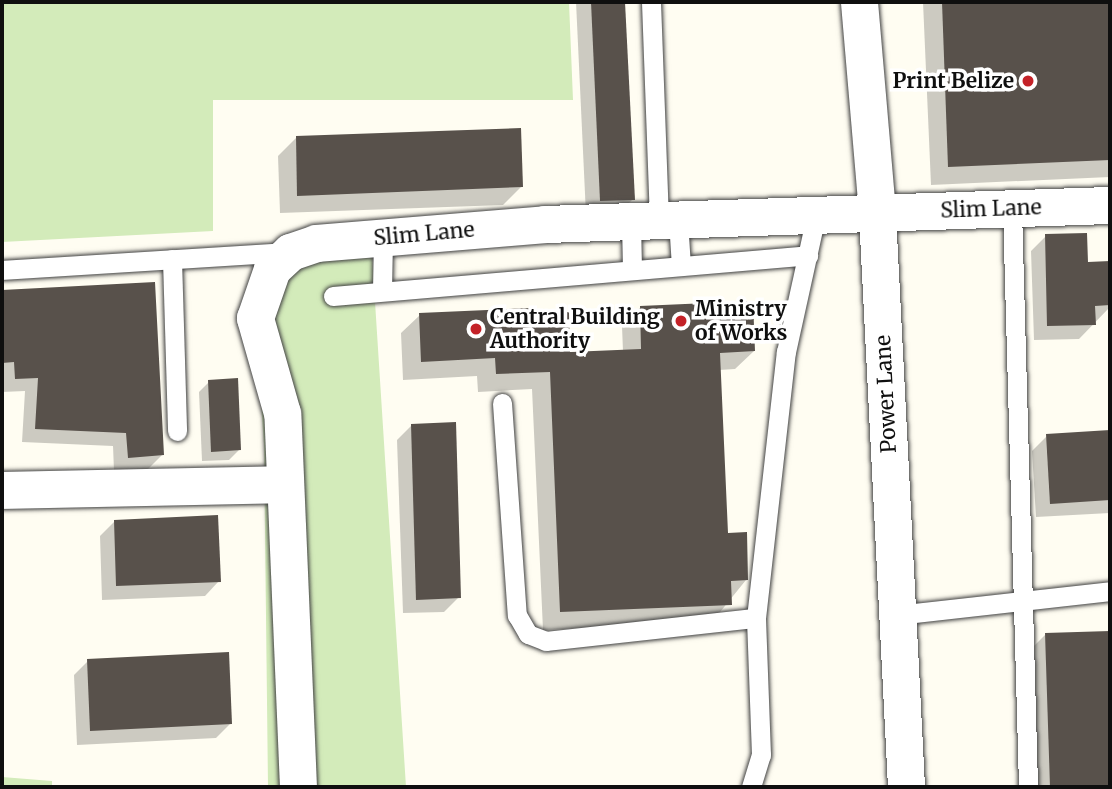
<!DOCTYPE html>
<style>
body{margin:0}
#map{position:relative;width:1112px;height:789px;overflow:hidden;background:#fffdf2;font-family:Merriweather,serif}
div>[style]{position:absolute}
.green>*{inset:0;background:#d3ebba}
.shadow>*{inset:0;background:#0003}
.building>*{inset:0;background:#58514b}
.roads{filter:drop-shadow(0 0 2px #424242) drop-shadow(0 0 2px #424242)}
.lane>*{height:19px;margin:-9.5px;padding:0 9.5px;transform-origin:9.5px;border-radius:9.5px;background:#fff}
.street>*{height:37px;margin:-18.5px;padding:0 18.5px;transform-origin:18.5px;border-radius:18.5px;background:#fff}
.dots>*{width:19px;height:19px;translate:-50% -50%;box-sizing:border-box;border:4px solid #fff;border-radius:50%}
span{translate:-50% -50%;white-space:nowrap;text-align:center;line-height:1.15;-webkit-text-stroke:7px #fff;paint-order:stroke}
.poi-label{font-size:21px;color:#0f0f0f;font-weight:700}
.right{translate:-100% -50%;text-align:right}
.left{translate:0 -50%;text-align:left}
.street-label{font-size:21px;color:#0f0f0f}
.frame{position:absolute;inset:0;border:4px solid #0f0f0f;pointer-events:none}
</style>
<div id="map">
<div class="green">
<i style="clip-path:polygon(2px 2px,569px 2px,573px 100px,213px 100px,213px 231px,2px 242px)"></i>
<i style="clip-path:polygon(371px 239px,406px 787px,268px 787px,264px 445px,255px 318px,272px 269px)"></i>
<i style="clip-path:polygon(2px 777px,52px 781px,52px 787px,2px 787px)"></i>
</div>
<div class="shadow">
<i style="clip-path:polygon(576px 2px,624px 2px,633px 199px,618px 214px,586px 215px)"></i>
<i style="clip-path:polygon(923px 2px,1110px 2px,1110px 177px,931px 185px)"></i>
<i style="clip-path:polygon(296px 138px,521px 187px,503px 205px,280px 213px,278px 156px)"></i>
<i style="clip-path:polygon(1046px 236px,1086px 263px,1110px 263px,1110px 307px,1079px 339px,1034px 340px,1031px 251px)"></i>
<i style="clip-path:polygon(153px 284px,162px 455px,148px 469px,114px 471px,113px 446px,22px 442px,25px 391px,2px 392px,2px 292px)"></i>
<i style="clip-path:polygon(640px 308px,754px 351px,735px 369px,719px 370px,726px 535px,746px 580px,712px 622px,543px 630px,532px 389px,478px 392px,477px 376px,403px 380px,401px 333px,420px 315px,531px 315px,568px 354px,623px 352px,622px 326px)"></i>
<i style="clip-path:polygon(209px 382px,239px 450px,229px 460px,202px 461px,199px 392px)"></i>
<i style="clip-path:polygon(412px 425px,459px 597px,444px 612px,403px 613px,397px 440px)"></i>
<i style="clip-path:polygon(1110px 432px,1110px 513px,1036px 517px,1032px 451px,1047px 436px)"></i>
<i style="clip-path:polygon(115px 521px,219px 581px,205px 596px,102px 600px,100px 536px)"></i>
<i style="clip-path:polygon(1110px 632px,1110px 787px,1032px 787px,1027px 653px,1045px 635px)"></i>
<i style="clip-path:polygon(88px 661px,230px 724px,216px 738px,77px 745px,74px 675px)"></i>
</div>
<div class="building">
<i style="clip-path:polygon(591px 2px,625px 2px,635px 200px,600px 201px)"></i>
<i style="clip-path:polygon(942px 2px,1110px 2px,1110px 160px,948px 167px)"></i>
<i style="clip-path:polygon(521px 128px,523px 187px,297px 196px,296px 136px)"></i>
<i style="clip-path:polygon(1087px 233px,1088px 262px,1110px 261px,1110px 305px,1095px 306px,1096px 325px,1047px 326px,1045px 234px)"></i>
<i style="clip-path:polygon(155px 282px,164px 455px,128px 458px,126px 433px,35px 429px,38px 378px,15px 379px,14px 362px,2px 363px,2px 290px)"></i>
<i style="clip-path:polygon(753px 301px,755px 351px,720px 353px,728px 533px,747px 532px,748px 580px,731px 581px,732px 605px,560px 612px,550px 372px,496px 374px,495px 358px,421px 362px,419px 313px,532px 308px,533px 314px,569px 312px,570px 352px,641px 349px,640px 306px)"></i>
<i style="clip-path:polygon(238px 378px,241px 450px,211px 452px,208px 380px)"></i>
<i style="clip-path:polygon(456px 422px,461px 598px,416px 600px,411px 424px)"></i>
<i style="clip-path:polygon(1110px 430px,1110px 500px,1050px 504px,1046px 434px)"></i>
<i style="clip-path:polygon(218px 515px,221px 582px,116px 586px,114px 520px)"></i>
<i style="clip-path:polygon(1110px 631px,1110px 787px,1050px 787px,1045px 633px)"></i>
<i style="clip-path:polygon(229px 652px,232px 724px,90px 731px,87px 659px)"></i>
</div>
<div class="roads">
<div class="lane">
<i style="left:651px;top:2px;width:219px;rotate:87.9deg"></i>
<i style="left:1012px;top:209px;width:578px;rotate:88.41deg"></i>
<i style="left:678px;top:220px;width:46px;rotate:86.3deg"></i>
<i style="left:631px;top:221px;width:49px;rotate:88.8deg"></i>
<i style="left:172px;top:259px;width:172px;rotate:88.3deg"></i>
<i style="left:2px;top:270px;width:285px;rotate:-3.6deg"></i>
<i style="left:382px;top:291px;width:54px;rotate:-88.9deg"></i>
<i style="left:333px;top:296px;width:477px;rotate:-4.9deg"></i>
<i style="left:502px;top:403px;width:213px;rotate:86deg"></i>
<i style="left:517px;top:615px;width:22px;rotate:60deg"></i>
<i style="left:528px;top:634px;width:19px;rotate:21deg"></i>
<i style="left:546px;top:641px;width:211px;rotate:-6.3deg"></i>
<i style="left:897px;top:615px;width:214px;rotate:-6.4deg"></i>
<i style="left:751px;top:787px;width:34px;rotate:-73deg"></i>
<i style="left:761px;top:755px;width:137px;rotate:-92.1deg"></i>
<i style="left:756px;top:618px;width:268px;rotate:-83.6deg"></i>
<i style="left:786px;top:352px;width:139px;rotate:-77.6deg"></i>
</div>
<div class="street">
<i style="left:859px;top:2px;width:213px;rotate:85.1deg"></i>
<i style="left:877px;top:214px;width:574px;rotate:87.1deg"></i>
<i style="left:2px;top:490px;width:283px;rotate:-1.2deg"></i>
<i style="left:298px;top:787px;width:374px;rotate:-92.4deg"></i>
<i style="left:282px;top:413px;width:99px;rotate:-105.9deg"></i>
<i style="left:255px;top:318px;width:52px;rotate:-70.9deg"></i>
<i style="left:272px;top:269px;width:25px;rotate:-43deg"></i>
<i style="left:290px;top:252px;width:28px;rotate:-19deg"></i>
<i style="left:316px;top:243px;width:230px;rotate:-4.7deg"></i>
<i style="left:545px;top:224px;width:565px;rotate:-1.93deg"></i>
</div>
</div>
<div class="dots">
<i style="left:1028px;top:81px;background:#c42228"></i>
<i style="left:681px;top:321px;background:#c42228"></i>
<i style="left:476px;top:329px;background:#c42228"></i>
</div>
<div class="poi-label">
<span class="right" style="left:1014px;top:81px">Print Belize</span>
<span class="left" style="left:695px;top:321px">Ministry<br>of Works</span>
<span class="left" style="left:490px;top:329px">Central Building<br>Authority</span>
</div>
<div class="street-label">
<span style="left:991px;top:209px;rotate:-2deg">Slim Lane</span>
<span style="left:424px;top:234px;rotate:-5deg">Slim Lane</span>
<span style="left:886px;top:394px;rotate:-93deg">Power Lane</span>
</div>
<div class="frame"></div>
</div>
